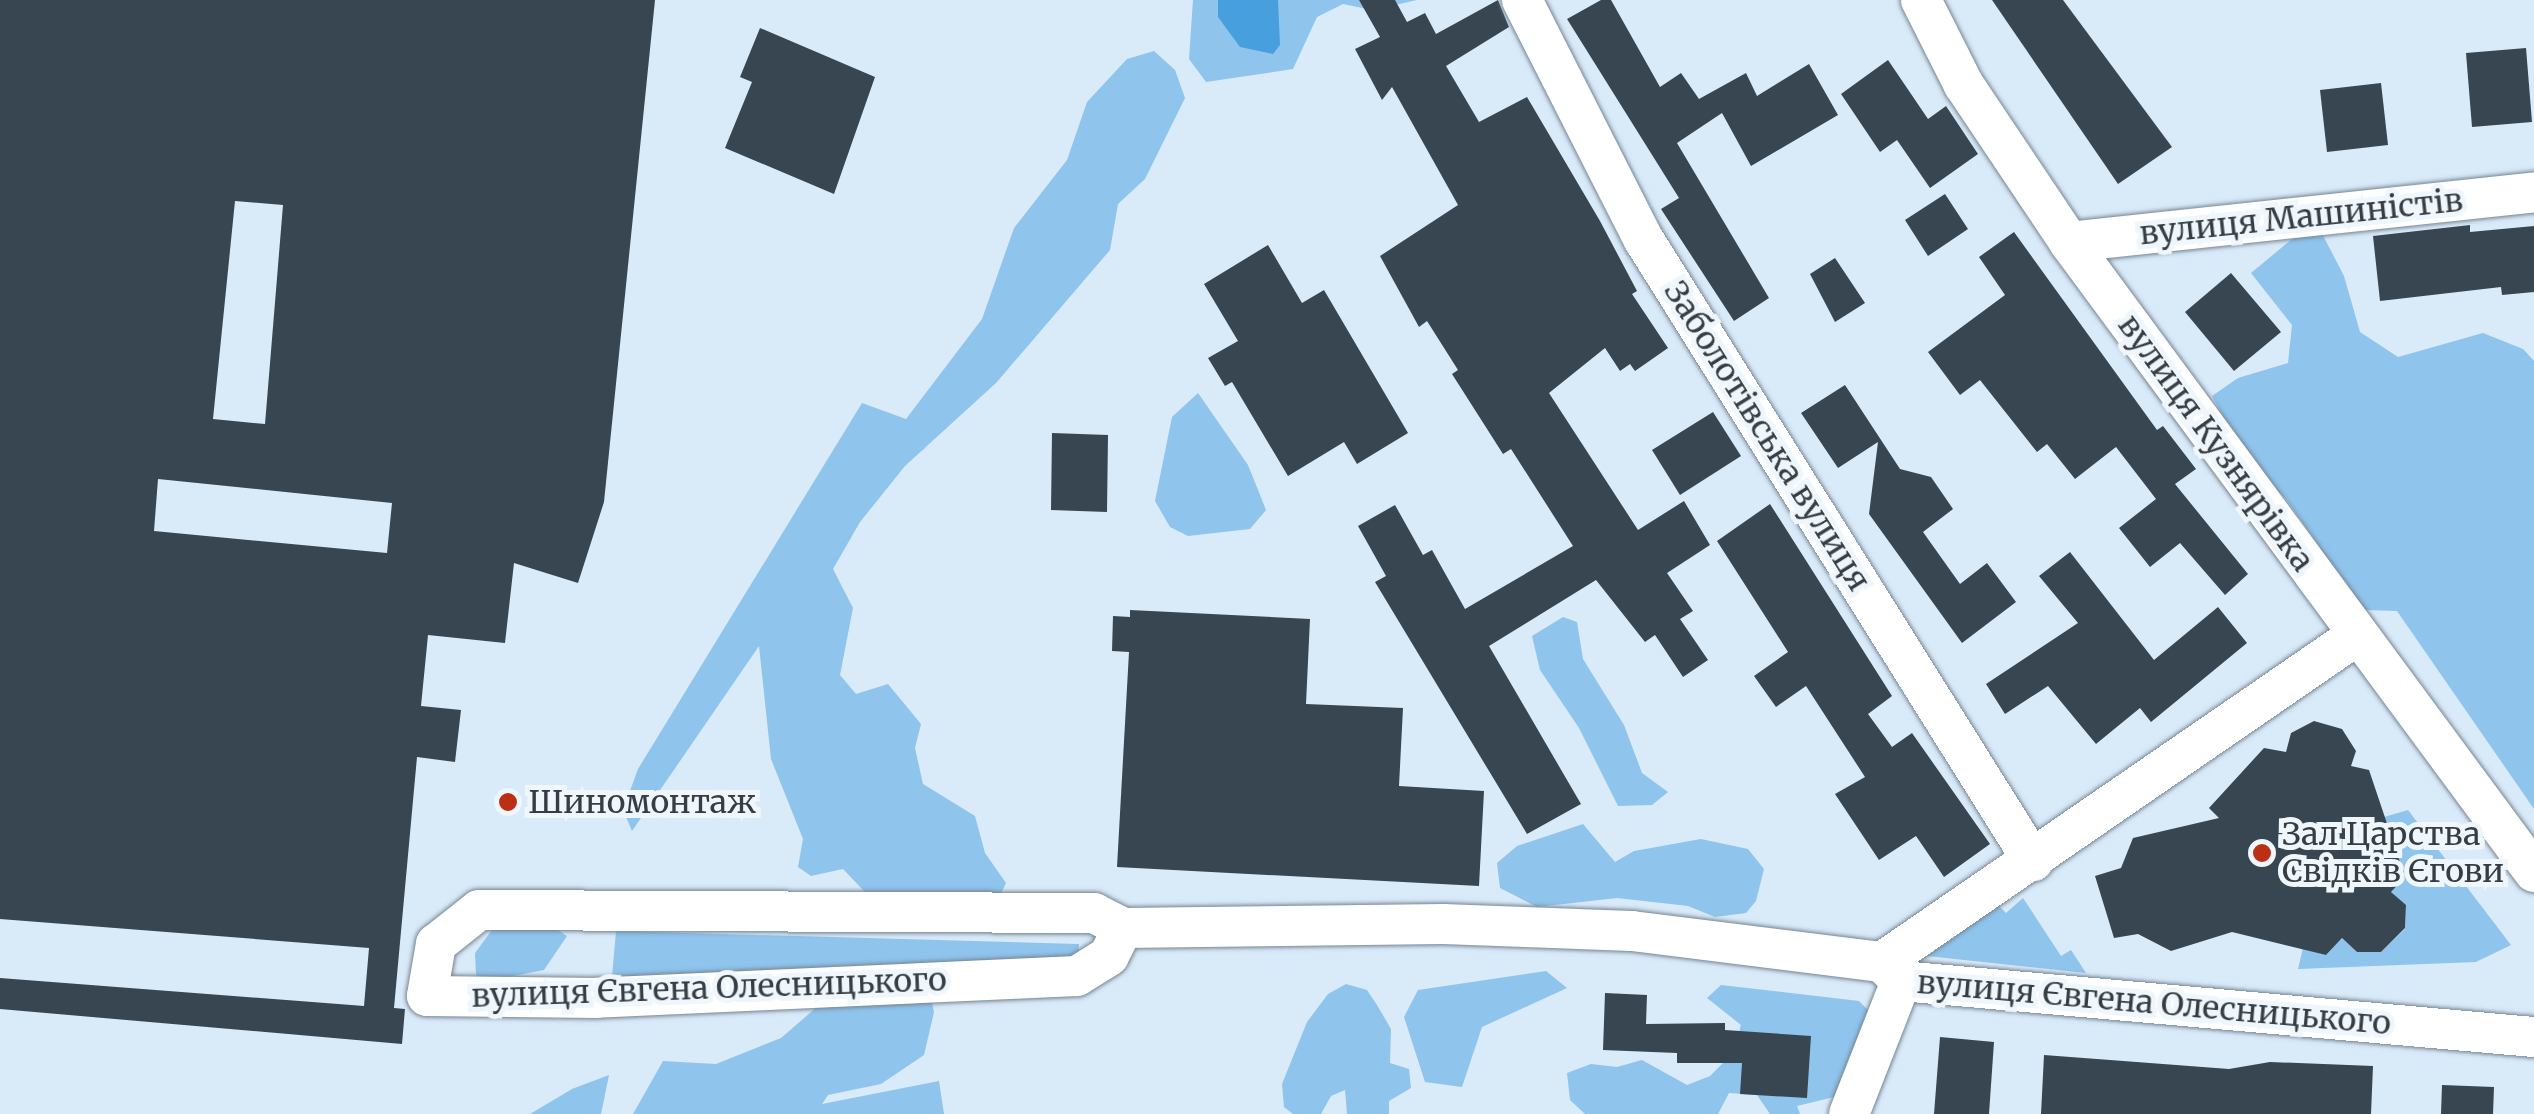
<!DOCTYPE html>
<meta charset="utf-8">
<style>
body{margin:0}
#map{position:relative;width:2534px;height:1114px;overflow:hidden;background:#d9eaf9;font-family:Merriweather,serif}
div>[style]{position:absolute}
.green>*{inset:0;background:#8fc4ed}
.water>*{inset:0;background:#479fdd}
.building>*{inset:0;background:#384652}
.roads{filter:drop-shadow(0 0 2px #758593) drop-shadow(0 0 2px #758593)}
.minor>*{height:40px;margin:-20px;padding:0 20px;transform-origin:20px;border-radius:20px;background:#fff}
.dots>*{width:28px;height:28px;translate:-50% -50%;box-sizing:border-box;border:5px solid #eff6fc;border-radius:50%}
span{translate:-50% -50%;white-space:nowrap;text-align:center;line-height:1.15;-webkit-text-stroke:10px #eff6fc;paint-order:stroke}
.street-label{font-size:32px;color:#363d43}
.poi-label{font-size:32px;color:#363d43}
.left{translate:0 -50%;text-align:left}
</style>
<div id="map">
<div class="green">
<i style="clip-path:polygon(1193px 0,1417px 0,1372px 10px,1343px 4px,1317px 17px,1293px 69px,1206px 82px,1189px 59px)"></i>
<i style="clip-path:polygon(1154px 51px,1175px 70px,1185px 98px,1145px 179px,1118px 204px,1110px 250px,996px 383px,905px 466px,860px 522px,833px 569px,853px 608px,840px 675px,856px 694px,888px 684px,921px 724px,915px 748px,923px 784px,975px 816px,985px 853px,1006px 883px,994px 908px,898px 905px,864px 891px,843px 869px,811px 876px,798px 867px,803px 839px,771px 759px,759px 646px,632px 831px,623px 810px,638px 769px,862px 403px,906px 419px,982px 319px,1014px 228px,1067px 160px,1087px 102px,1127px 59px)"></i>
<i style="clip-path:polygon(2315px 220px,2344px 276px,2360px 332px,2398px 357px,2483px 333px,2523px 349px,2534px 361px,2534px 809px,2397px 611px,2364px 610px,2286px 499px,2246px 458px,2212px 396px,2238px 378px,2288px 363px,2292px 325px,2251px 273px)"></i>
<i style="clip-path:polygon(1198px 393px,1248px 465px,1266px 510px,1250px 529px,1188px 536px,1170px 527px,1155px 501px,1172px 417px)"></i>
<i style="clip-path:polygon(1563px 617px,1577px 622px,1583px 659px,1624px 725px,1642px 773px,1668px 792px,1652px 805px,1618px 806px,1579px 728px,1540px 670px,1532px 636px)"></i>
<i style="clip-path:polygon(2408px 810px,2511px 945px,2476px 962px,2298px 969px,2303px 948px,2326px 955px,2342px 938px,2357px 952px,2381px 952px,2405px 929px,2406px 906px,2391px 892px,2405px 877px,2384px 817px)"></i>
<i style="clip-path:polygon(1583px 824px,1615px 862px,1634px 851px,1701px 839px,1748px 849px,1764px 869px,1756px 901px,1746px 913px,1715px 917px,1688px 906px,1617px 898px,1537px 907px,1500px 888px,1497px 863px,1517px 846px)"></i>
<i style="clip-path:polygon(2023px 898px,2061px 956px,2071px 950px,2086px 973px,1927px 956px,1999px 906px,2006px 913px)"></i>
<i style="clip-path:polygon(541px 919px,567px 936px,544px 970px,487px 981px,476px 975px,475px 953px,492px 930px)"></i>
<i style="clip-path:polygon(616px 931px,1079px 944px,1078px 964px,612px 977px)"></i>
<i style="clip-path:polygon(1546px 971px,1567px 988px,1482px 1027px,1462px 1087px,1425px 1082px,1404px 1017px,1418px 990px)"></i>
<i style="clip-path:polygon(1346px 984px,1367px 990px,1377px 1005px,1391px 1029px,1390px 1063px,1409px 1069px,1411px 1088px,1389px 1101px,1389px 1114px,1347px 1114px,1345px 1090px,1331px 1096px,1321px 1114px,1293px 1114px,1284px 1107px,1282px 1084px,1307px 1022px,1328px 994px)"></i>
<i style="clip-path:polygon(1721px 985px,1859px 1001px,1871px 1013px,1834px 1097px,1797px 1106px,1800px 1114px,1770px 1114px,1757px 1095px,1729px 1093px,1718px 1114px,1585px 1114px,1570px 1100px,1567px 1073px,1591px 1064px,1617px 1067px,1642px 1060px,1687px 1085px,1710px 1076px,1733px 1053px,1741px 1025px,1707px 998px)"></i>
<i style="clip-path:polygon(929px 987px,934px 1012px,924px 1055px,881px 1084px,828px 1095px,822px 1104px,939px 1081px,944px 1114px,633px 1114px,663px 1061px,716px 1064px,781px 1038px,818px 1006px)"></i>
<i style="clip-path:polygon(609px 1075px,601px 1114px,530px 1114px,572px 1089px)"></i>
</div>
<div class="water">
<i style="clip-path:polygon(1218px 0,1278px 0,1280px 45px,1273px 54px,1240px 47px,1218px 17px)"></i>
</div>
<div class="building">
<i style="clip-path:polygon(evenodd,0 0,655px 0,604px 502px,578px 583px,514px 563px,505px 643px,428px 635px,421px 706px,461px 710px,455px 762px,417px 757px,394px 1008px,405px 1009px,402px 1044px,0 1009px,0 978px,364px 1006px,369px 948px,0 919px,0 0,235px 201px,283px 205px,265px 424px,213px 419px,235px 201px,0 0,158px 479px,392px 503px,387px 553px,154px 531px,158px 479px)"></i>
<i style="clip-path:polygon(1359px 0,1395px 0,1407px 22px,1425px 13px,1436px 34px,1498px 0,1509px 27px,1446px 66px,1479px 122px,1527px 97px,1600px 221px,1637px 291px,1632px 294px,1668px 348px,1635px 371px,1630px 364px,1620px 371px,1605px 348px,1549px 393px,1638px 530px,1684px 501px,1710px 545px,1667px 573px,1693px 611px,1680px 619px,1708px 660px,1683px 677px,1655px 635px,1645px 642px,1596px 580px,1489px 646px,1581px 804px,1527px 834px,1375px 582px,1386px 576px,1358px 526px,1395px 505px,1423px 555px,1432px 550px,1465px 609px,1573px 546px,1511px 449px,1503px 454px,1452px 374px,1458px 370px,1427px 321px,1419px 327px,1380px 256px,1458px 205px,1392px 87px,1382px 100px,1355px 49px,1380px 37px)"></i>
<i style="clip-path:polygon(1601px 0,1611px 0,1660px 87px,1681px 73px,1699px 99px,1746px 73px,1757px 96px,1809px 64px,1838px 115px,1751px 166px,1722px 113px,1677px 143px,1769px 298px,1734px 321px,1661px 209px,1679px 198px,1567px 19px)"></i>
<i style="clip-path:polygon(1992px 0,2063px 0,2172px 147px,2118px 184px)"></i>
<i style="clip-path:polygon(760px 28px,875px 77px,834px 194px,725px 148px,752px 82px,740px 77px)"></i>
<i style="clip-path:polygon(2526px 48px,2532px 122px,2472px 127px,2466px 53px)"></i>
<i style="clip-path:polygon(1888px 60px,1928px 119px,1946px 106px,1978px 154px,1930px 188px,1897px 140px,1880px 152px,1841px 94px)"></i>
<i style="clip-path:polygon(2381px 83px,2388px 145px,2327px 152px,2320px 90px)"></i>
<i style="clip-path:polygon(1945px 194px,1968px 229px,1928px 256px,1905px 220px)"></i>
<i style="clip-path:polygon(2470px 225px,2470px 232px,2534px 226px,2534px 292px,2502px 295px,2501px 287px,2380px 301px,2373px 236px)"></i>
<i style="clip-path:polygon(2014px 232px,2157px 430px,2163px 426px,2196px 469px,2175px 484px,2248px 574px,2225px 595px,2180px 543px,2150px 567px,2119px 528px,2156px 499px,2116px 447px,2075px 479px,2047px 444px,2037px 452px,1980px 380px,1960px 395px,1928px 352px,2005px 295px,1979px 257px)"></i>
<i style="clip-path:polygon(1268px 245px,1302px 303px,1324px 290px,1408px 433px,1357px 464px,1344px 442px,1288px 476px,1232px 382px,1225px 386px,1208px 358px,1238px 341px,1204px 284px)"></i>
<i style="clip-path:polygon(1835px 258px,1865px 303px,1835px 322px,1810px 274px)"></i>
<i style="clip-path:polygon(2231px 273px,2281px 332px,2234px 371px,2185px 312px)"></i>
<i style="clip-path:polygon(1845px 385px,1900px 469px,1931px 477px,1953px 509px,1923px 532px,1960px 584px,1987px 563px,2016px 602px,1962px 643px,1869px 514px,1878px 442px,1838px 468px,1801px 413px)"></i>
<i style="clip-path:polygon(1713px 412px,1741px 456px,1680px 495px,1652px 450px)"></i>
<i style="clip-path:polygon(1052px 433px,1108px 435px,1107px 512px,1051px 510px)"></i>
<i style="clip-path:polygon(1770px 504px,1892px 696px,1868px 714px,1892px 747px,1912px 733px,1990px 844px,1944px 877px,1916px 836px,1879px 860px,1835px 794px,1865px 777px,1806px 686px,1776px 707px,1754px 676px,1788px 652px,1717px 541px)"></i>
<i style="clip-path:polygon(2070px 552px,2154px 660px,2218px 607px,2247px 643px,2151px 722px,2140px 708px,2096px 744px,2048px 686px,2005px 714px,1986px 684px,2078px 623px,2039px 576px)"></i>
<i style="clip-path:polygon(1130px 610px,1310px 619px,1306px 704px,1403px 708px,1399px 786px,1484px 791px,1479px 886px,1117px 867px,1129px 652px,1112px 651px,1113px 616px,1130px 617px)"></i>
<i style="clip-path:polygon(2314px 721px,2342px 729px,2356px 751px,2351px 766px,2369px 770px,2405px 877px,2391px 892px,2406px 905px,2405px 928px,2381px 952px,2357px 952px,2342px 938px,2326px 955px,2232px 932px,2171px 951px,2138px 934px,2114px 938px,2095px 876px,2121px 868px,2133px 838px,2219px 818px,2209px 808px,2264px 748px,2286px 752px,2291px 733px)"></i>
<i style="clip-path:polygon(1605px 993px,1647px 995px,1646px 1024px,1725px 1023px,1725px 1030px,1811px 1036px,1807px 1098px,1740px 1094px,1742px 1063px,1677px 1063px,1677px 1053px,1603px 1050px)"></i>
<i style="clip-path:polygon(1940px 1037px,1994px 1042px,1989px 1114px,1934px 1114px)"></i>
<i style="clip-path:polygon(2044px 1055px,2229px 1069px,2270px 1062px,2373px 1066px,2371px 1114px,2041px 1114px)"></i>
<i style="clip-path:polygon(2442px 1085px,2494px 1087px,2493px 1114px,2441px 1114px)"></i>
</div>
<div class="roads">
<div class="minor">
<i style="left:1522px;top:0;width:269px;rotate:63.1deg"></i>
<i style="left:1644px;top:240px;width:733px;rotate:57.94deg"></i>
<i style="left:1921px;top:0;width:95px;rotate:63.2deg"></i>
<i style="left:1964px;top:85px;width:189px;rotate:56.2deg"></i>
<i style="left:2069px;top:242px;width:783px;rotate:53.57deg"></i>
<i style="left:2069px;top:242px;width:468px;rotate:-6.1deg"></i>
<i style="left:1123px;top:928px;width:31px;rotate:117deg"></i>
<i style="left:1109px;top:956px;width:38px;rotate:148deg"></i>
<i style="left:1077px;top:976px;width:481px;rotate:177.4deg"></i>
<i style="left:597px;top:998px;width:170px;rotate:-179.3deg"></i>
<i style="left:427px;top:996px;width:53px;rotate:-80.2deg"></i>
<i style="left:436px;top:944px;width:55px;rotate:-38.3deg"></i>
<i style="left:479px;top:910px;width:615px;rotate:0.28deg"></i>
<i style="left:1094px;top:913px;width:33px;rotate:27deg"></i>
<i style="left:1123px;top:928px;width:320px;rotate:-0.7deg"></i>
<i style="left:1443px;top:924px;width:189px;rotate:2.1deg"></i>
<i style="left:1632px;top:931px;width:252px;rotate:7.1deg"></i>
<i style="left:1882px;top:962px;width:27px;rotate:45deg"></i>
<i style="left:1901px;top:981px;width:635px;rotate:5.06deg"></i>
<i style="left:1882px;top:962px;width:575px;rotate:-34.52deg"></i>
<i style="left:1849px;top:1114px;width:143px;rotate:-68.6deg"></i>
</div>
</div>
<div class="dots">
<i style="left:508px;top:802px;background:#bb2f14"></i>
<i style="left:2262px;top:853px;background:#bb2f14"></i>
</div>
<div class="street-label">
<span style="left:2301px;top:217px;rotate:-6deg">вулиця Машиністів</span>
<span style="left:1767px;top:436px;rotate:58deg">Заболотівська вулиця</span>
<span style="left:2216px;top:443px;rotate:54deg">вулиця Кузнярівка</span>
<span style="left:709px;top:988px;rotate:-2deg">вулиця Євгена Олесницького</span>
<span style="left:2154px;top:1003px;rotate:5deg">вулиця Євгена Олесницького</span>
</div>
<div class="poi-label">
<span class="left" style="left:528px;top:802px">Шиномонтаж</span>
<span class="left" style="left:2282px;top:853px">Зал Царства<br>Свідків Єгови</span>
</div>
</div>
